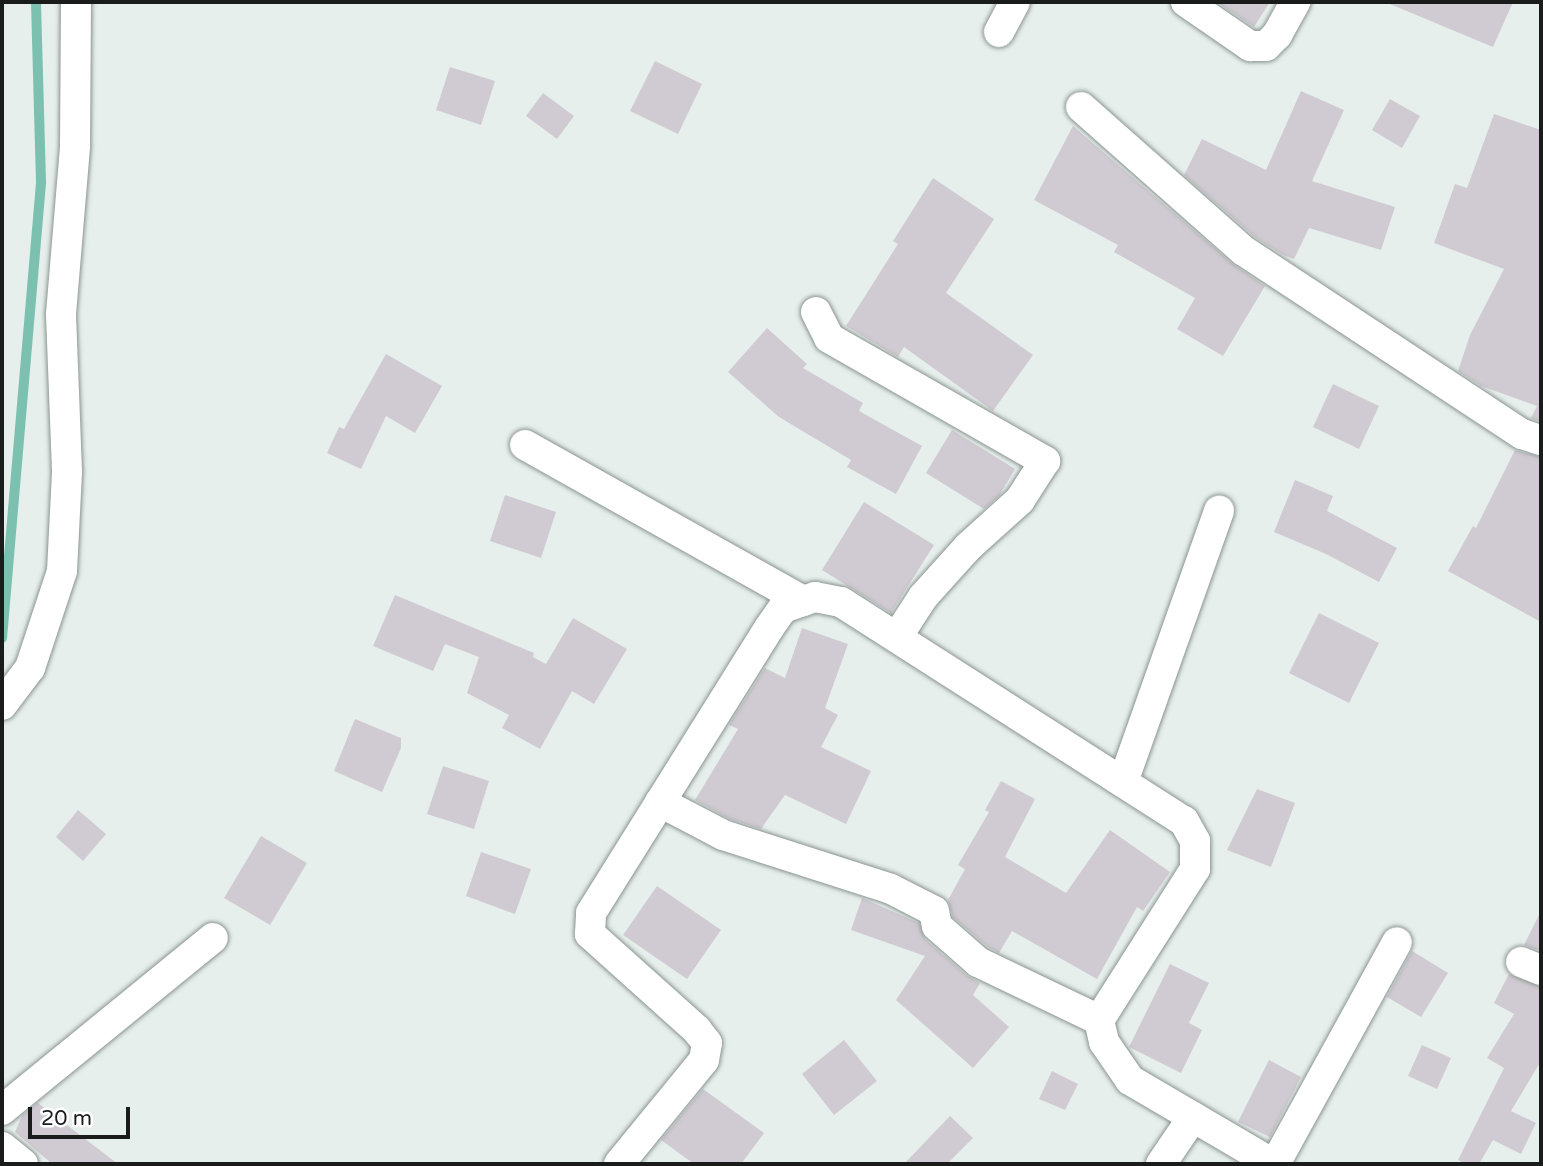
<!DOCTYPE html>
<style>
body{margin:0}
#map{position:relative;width:1543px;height:1166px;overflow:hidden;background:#e6efec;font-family:"Varela Round",sans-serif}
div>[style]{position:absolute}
.stream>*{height:10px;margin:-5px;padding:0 5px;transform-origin:5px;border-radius:5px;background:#7cc0af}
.building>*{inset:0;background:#d0cbd2}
.roads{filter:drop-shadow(0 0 2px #8b9491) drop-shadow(0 0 2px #8b9491)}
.minor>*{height:30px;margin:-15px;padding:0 15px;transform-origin:15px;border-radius:15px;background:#fff}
span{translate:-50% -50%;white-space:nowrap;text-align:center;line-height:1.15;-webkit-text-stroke:6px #fff;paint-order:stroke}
.frame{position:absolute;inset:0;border:4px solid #191c1b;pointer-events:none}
.scale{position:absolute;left:28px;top:1107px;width:102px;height:32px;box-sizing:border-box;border:4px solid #191c1b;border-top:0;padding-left:9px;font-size:21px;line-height:24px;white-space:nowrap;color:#191c1b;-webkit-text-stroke:5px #fff;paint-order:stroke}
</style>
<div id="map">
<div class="stream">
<i style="left:2px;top:638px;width:458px;rotate:-85.1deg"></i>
<i style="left:41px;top:182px;width:180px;rotate:-91.6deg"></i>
</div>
<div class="building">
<i style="clip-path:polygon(1217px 2px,1270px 2px,1254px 27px)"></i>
<i style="clip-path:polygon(1385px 2px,1513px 2px,1493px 47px)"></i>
<i style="clip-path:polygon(655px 61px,702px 84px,678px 134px,630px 111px)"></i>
<i style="clip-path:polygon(450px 67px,495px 81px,481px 125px,436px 110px)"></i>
<i style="clip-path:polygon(1301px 91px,1344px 110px,1312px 181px,1395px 207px,1381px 250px,1309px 228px,1294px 259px,1283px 255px,1255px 237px,1184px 175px,1202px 139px,1266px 170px)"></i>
<i style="clip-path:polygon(543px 93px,574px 116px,557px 139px,526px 116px)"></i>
<i style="clip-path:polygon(1390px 99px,1420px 116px,1402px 148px,1372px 130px)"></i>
<i style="clip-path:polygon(1494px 114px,1541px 130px,1541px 422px,1531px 418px,1537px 406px,1481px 386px,1458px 371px,1470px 335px,1504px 269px,1434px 243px,1455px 184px,1467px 188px)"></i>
<i style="clip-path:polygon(1073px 126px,1233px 264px,1265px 286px,1223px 356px,1177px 329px,1195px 298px,1114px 252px,1118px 245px,1034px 200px)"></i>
<i style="clip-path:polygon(933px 178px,994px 219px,946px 293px,1033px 355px,993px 411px,904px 347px,898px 357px,846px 326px,898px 244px,893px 241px)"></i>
<i style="clip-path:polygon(767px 328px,807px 364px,803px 368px,863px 403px,859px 411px,922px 446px,896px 494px,847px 467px,851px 460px,779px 417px,728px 372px)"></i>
<i style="clip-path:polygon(386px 354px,442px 386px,415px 433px,386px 416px,361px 469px,327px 453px,339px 427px,344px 429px)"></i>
<i style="clip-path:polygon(1333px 384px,1379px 406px,1359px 449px,1313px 427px)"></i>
<i style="clip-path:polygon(952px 430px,1015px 469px,999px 496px,984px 509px,926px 473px)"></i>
<i style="clip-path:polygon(1515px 450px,1541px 457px,1541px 622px,1448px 571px,1473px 526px,1476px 528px)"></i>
<i style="clip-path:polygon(1295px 480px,1333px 496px,1327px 511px,1397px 548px,1379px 582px,1326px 554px,1274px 532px)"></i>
<i style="clip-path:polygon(505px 495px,556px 512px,541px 558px,490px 541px)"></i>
<i style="clip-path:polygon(864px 502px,934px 545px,891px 613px,822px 570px)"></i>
<i style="clip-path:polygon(395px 595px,534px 653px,533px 657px,546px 664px,573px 618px,627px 649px,594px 704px,572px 691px,540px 749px,502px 728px,509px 715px,467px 693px,479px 657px,445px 644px,433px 671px,373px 646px)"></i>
<i style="clip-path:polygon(1319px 613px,1379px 643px,1349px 703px,1289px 673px)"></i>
<i style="clip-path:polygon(802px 628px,848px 644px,825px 708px,838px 715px,821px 747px,871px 771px,846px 824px,785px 795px,761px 829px,730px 819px,695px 800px,738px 729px,729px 725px,765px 668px,785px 678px)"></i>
<i style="clip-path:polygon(355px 719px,401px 738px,401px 748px,382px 792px,334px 771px)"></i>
<i style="clip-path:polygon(443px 766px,489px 781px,474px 829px,427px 814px)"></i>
<i style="clip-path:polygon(1001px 781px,1035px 799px,1005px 857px,1066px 893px,1110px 830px,1170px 872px,1143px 911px,1137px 907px,1097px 979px,1012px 931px,999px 953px,988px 947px,953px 917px,948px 900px,965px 869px,958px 865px,989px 812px,985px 810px)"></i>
<i style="clip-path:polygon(1257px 789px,1295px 803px,1271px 867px,1227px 850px)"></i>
<i style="clip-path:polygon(78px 810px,106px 834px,83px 861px,56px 837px)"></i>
<i style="clip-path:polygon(261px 836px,307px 863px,270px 925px,224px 898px)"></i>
<i style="clip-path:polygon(481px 852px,531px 869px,515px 914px,466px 896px)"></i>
<i style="clip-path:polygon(657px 886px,721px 930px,687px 979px,623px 935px)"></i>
<i style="clip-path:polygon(862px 898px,919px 923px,925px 939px,966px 975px,980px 983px,973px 995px,1009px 1027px,973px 1068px,896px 1000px,925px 956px,851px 930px)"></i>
<i style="clip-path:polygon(1541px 911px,1541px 951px,1524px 945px)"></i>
<i style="clip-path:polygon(1412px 951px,1448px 973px,1421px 1017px,1387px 997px)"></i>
<i style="clip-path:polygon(1170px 964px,1209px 983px,1189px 1023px,1202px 1030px,1181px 1073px,1129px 1047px)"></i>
<i style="clip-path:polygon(1509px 974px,1541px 987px,1541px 1061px,1511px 1111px,1536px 1123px,1521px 1154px,1493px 1140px,1479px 1164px,1466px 1164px,1458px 1160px,1504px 1068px,1487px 1058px,1514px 1014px,1494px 1003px)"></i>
<i style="clip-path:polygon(844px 1040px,877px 1081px,834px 1115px,802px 1074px)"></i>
<i style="clip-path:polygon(1422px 1045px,1451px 1058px,1437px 1089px,1408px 1076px)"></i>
<i style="clip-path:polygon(1269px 1060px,1301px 1077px,1270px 1137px,1238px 1122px)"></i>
<i style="clip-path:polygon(1052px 1071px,1078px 1084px,1065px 1110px,1039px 1099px)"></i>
<i style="clip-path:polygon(703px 1089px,764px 1133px,741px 1164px,694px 1164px,661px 1140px)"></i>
<i style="clip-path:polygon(38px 1103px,118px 1164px,52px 1164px,15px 1132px,22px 1116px)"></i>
<i style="clip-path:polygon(950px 1116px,973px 1138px,947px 1164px,904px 1164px)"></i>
</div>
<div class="roads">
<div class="minor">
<i style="left:1186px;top:2px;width:78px;rotate:34.5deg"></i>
<i style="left:1250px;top:46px;width:16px"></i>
<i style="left:1266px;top:46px;width:16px;rotate:-45deg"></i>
<i style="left:1277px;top:35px;width:38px;rotate:-61deg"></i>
<i style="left:999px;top:32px;width:34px;rotate:-62deg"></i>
<i style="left:1081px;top:107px;width:217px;rotate:41.5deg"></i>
<i style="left:1244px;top:251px;width:333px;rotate:33.4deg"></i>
<i style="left:1522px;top:434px;width:20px;rotate:18deg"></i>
<i style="left:816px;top:312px;width:29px;rotate:63deg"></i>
<i style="left:829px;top:338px;width:249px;rotate:29.7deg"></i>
<i style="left:1045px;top:461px;width:46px;rotate:122.7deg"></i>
<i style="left:1020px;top:500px;width:70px;rotate:137.9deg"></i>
<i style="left:968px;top:547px;width:67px;rotate:132deg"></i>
<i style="left:923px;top:597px;width:48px;rotate:123deg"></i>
<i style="left:525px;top:445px;width:319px;rotate:29.3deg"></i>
<i style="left:2px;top:705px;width:46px;rotate:-52.9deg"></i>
<i style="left:30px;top:668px;width:102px;rotate:-71.7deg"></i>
<i style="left:62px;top:571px;width:100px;rotate:-87.1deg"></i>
<i style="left:67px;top:471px;width:157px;rotate:-92.2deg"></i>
<i style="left:61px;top:314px;width:169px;rotate:-85.2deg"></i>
<i style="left:75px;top:146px;width:144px;rotate:-89.6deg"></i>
<i style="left:1123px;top:782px;width:288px;rotate:-70.5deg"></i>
<i style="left:660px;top:802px;width:71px;rotate:27.6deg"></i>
<i style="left:723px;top:835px;width:176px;rotate:17.8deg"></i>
<i style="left:891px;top:889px;width:48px;rotate:27.1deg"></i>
<i style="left:934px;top:911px;width:15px;rotate:79deg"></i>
<i style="left:937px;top:926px;width:55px;rotate:41.3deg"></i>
<i style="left:978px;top:962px;width:134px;rotate:25.6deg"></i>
<i style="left:1521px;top:962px;width:22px;rotate:22deg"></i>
<i style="left:2px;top:1110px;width:272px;rotate:-39.2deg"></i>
<i style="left:2px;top:1147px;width:27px;rotate:39deg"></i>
<i style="left:619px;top:1164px;width:134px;rotate:-50.7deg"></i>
<i style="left:704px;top:1060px;width:17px;rotate:-80deg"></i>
<i style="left:707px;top:1043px;width:16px;rotate:-128deg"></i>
<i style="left:697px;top:1030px;width:144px;rotate:-138.1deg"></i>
<i style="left:590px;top:934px;width:21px;rotate:-87deg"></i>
<i style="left:591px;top:913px;width:336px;rotate:-58deg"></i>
<i style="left:769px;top:628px;width:24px;rotate:-55deg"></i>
<i style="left:783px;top:608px;width:34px;rotate:-19deg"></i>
<i style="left:815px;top:597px;width:26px;rotate:11deg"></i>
<i style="left:841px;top:602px;width:407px;rotate:32.6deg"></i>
<i style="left:1184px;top:821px;width:23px;rotate:61deg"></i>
<i style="left:1195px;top:841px;width:28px;rotate:90deg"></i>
<i style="left:1195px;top:869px;width:179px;rotate:122.4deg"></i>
<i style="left:1099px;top:1020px;width:23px;rotate:77deg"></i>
<i style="left:1104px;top:1042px;width:46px;rotate:55.6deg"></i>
<i style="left:1130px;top:1080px;width:166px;rotate:30.4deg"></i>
<i style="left:1161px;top:1164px;width:57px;rotate:-55.8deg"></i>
<i style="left:1275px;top:1164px;width:253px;rotate:-61.2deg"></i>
</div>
</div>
<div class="frame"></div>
<div class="scale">20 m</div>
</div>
